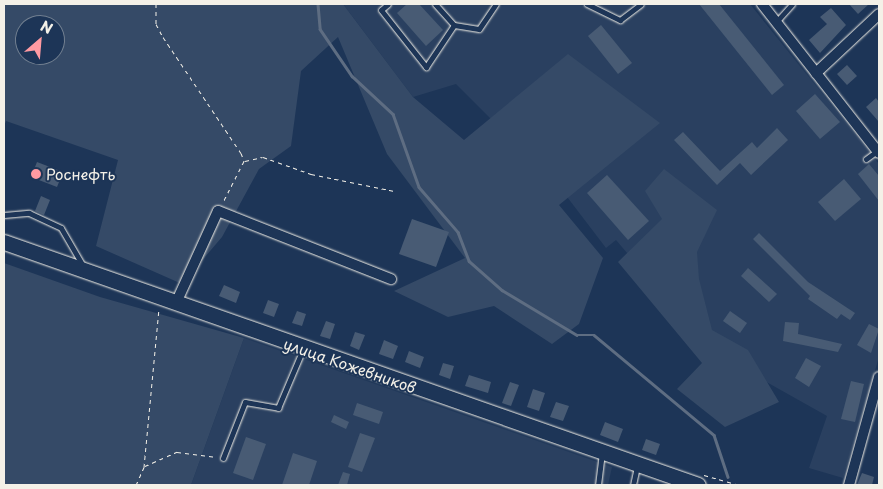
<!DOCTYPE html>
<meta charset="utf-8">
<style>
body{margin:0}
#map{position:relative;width:883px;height:489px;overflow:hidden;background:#1d3557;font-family:"Playpen Sans",sans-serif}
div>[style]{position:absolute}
.built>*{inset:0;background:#2a4060}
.green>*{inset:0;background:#354a67}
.stream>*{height:2.5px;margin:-1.25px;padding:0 1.25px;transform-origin:1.25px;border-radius:1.25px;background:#5e6d82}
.building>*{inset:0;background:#485b74}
.path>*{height:1px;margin-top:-0.5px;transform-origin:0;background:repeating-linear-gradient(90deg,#f4f1e8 0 4px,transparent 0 8px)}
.roads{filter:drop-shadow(0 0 1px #f4f1e8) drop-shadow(0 0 1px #f4f1e8)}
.service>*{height:5px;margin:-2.5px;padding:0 2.5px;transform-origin:2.5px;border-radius:2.5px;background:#1d3557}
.minor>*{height:10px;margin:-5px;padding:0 5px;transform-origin:5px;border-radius:5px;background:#1d3557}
.primary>*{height:15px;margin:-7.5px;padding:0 7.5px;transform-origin:7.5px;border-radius:7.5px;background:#1d3557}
.dots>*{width:14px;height:14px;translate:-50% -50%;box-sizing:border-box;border:2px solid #1d3557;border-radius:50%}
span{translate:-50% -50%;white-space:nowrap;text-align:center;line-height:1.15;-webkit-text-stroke:4px #1d3557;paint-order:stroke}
.poi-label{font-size:15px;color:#f4f1e8}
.left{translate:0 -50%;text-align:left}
.street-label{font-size:15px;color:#f4f1e8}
.frame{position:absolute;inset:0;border:5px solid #f4f1e8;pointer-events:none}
.north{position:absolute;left:15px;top:15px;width:50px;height:50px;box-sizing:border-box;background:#1d3557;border:1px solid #738091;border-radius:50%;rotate:27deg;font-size:14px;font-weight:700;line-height:20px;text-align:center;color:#f4f1e8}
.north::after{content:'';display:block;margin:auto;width:18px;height:22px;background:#ff9aa2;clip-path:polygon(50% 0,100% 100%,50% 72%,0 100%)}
</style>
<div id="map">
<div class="built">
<i style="clip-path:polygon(343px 4px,750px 4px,879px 164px,879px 357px,843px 478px,809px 468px,827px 416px,745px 370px,724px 367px,616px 240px,606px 248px,561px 189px,456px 84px,413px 97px)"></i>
<i style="clip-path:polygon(244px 338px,612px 467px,608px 485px,191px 485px)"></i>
</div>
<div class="green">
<i style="clip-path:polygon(evenodd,4px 4px,343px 4px,413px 97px,464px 140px,568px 54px,660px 123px,559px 205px,603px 258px,579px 324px,552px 344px,494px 306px,448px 317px,394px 291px,465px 258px,387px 154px,338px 37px,301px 71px,291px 146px,259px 169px,222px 237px,182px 284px,96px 246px,118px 160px,6px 121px,4px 126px,4px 4px,25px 25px,55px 25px,55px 55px,25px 55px,25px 25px)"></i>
<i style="clip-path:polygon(664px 169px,717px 210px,697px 252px,699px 279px,712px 330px,748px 350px,779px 402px,725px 427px,677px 389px,702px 363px,618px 262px,662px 219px,645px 191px)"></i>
<i style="clip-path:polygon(4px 263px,100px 297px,244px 338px,191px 485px,4px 485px)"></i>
</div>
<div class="stream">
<i style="left:318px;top:4px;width:25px;rotate:85deg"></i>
<i style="left:320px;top:29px;width:57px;rotate:55.8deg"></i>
<i style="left:352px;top:76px;width:56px;rotate:42.8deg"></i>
<i style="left:393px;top:114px;width:77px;rotate:70.4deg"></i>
<i style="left:419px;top:187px;width:60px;rotate:49.1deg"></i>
<i style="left:458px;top:232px;width:31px;rotate:69deg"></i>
<i style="left:469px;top:261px;width:44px;rotate:41.3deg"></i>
<i style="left:502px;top:290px;width:87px;rotate:31deg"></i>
<i style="left:577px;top:335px;width:17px"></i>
<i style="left:594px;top:335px;width:156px;rotate:39.8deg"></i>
<i style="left:714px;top:435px;width:44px;rotate:71.6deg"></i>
</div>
<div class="building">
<i style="clip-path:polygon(407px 4px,419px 4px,443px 30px,426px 46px,397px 13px)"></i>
<i style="clip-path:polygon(699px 4px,719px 4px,784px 85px,772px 95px)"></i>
<i style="clip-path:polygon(849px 4px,869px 4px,858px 14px)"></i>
<i style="clip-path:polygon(831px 8px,846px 25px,820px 53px,809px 40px,827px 24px,820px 17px)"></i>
<i style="clip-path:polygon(601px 25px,632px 63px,618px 74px,588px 36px)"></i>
<i style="clip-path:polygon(847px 65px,857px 76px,847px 85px,837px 74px)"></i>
<i style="clip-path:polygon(815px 94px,840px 122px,820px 139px,796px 111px)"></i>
<i style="clip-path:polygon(876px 98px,879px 102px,879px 122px,866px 107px)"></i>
<i style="clip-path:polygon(777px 128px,788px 140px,751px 175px,740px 163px,717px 185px,674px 140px,683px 132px,720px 171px,752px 142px,757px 148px)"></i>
<i style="clip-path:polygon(37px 162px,63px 172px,57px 187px,31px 177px)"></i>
<i style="clip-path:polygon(869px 164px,879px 176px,879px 201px,858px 174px)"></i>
<i style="clip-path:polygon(607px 175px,649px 221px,628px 240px,587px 193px)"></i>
<i style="clip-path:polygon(844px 179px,861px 199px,835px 221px,818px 202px)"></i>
<i style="clip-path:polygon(41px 196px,50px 200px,44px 215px,35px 211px)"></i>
<i style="clip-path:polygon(412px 219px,449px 232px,436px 267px,399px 254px)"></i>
<i style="clip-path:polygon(759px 233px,808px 282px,855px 313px,850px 320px,841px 314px,837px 319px,808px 299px,810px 296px,753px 239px)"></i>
<i style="clip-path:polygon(748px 268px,777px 294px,769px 302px,741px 276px)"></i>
<i style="clip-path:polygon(224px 285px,240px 292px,236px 303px,219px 296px)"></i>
<i style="clip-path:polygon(268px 300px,279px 304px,274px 317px,263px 313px)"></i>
<i style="clip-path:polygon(297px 311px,306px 314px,302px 326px,292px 323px)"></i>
<i style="clip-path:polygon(730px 311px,747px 323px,740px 333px,723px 321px)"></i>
<i style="clip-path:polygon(326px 321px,335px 324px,330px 339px,320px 336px)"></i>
<i style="clip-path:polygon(785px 322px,799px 323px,798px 334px,842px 344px,838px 352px,783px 341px)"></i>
<i style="clip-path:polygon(869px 324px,879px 329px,871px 353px,857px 345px)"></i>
<i style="clip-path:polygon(355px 332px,365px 335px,359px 350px,350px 346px)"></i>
<i style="clip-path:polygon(384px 340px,398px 346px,393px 359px,379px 354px)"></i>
<i style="clip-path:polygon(409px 351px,424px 357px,420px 368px,405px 362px)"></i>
<i style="clip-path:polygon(806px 358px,821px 366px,809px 387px,795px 378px)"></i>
<i style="clip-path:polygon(443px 363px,454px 366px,450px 379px,439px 375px)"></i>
<i style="clip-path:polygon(469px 375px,491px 382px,488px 393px,465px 386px)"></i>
<i style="clip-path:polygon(851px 381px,864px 384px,855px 422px,841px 419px)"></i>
<i style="clip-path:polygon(510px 382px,519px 385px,511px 406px,502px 403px)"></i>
<i style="clip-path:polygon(533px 389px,545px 393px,539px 411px,527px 407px)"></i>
<i style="clip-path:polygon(556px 402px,569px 406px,563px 421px,550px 417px)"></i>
<i style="clip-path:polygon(357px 403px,383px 412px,379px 424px,353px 415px)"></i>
<i style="clip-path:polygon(334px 415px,349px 422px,346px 429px,331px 422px)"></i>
<i style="clip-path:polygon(605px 422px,623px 429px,618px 442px,600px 435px)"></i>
<i style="clip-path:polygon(360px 433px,375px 438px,362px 472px,348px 467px)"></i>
<i style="clip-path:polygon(246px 437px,266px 444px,253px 480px,233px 473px)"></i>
<i style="clip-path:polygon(646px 439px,660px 444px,656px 455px,642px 450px)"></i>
<i style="clip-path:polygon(293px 453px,317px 461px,309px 485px,282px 485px)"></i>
<i style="clip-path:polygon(343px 472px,350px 474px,347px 485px,338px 485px)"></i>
<i style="clip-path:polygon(862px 473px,874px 477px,872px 485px,857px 485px)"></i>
</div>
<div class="path">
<i style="left:156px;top:4px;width:20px;rotate:90deg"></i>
<i style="left:156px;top:24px;width:15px;rotate:62deg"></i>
<i style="left:163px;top:37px;width:140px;rotate:56.1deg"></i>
<i style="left:241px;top:153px;width:9px;rotate:69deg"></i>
<i style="left:244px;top:161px;width:46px;rotate:117.1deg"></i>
<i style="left:245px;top:161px;width:18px;rotate:-13deg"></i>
<i style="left:263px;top:157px;width:51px;rotate:19.5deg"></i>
<i style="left:311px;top:174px;width:85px;rotate:11.6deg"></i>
<i style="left:145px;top:466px;width:35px;rotate:-24deg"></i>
<i style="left:177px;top:452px;width:38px;rotate:7deg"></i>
<i style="left:704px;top:475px;width:33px;rotate:16deg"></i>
<i style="left:736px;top:484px;width:95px;rotate:0.6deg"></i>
<i style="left:136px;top:485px;width:20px;rotate:-66deg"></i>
<i style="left:144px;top:467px;width:160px;rotate:-84.6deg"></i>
</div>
<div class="roads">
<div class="service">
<i style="left:388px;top:4px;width:9px;rotate:139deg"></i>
<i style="left:381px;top:10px;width:73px;rotate:51.7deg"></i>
<i style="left:426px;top:67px;width:50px;rotate:-56.3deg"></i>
<i style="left:435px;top:4px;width:28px;rotate:48deg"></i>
<i style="left:454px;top:25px;width:25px;rotate:9deg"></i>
<i style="left:479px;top:29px;width:30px;rotate:-56deg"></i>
<i style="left:587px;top:4px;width:37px;rotate:26deg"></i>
<i style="left:620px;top:20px;width:26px;rotate:-37deg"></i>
<i style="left:776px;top:22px;width:24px;rotate:-48deg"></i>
<i style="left:866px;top:159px;width:14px;rotate:-36deg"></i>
<i style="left:4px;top:215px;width:25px;rotate:-5deg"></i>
<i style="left:29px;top:213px;width:35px;rotate:25deg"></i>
<i style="left:61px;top:228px;width:44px;rotate:59.9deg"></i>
<i style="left:223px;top:458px;width:60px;rotate:-68.6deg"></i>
<i style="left:245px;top:402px;width:34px;rotate:10deg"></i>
<i style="left:278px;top:408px;width:64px;rotate:-67deg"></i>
<i style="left:598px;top:485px;width:31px;rotate:-83deg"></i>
<i style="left:633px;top:485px;width:19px;rotate:-78deg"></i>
</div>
<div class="minor">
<i style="left:762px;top:4px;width:189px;rotate:51.9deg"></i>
<i style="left:816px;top:73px;width:86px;rotate:-43.1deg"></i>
<i style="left:176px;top:303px;width:101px;rotate:-65.5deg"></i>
<i style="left:218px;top:211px;width:186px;rotate:21.5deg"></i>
<i style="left:849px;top:485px;width:112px;rotate:-74.5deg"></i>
</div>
<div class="primary">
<i style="left:4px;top:242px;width:735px;rotate:19.3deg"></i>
</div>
</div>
<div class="dots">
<i style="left:36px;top:174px;background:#ff9aa2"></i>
</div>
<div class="poi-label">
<span class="left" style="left:46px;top:174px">Роснефть</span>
</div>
<div class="street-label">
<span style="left:350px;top:365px;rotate:19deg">улица Кожевников</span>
</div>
<div class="frame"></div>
<div class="north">N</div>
</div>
